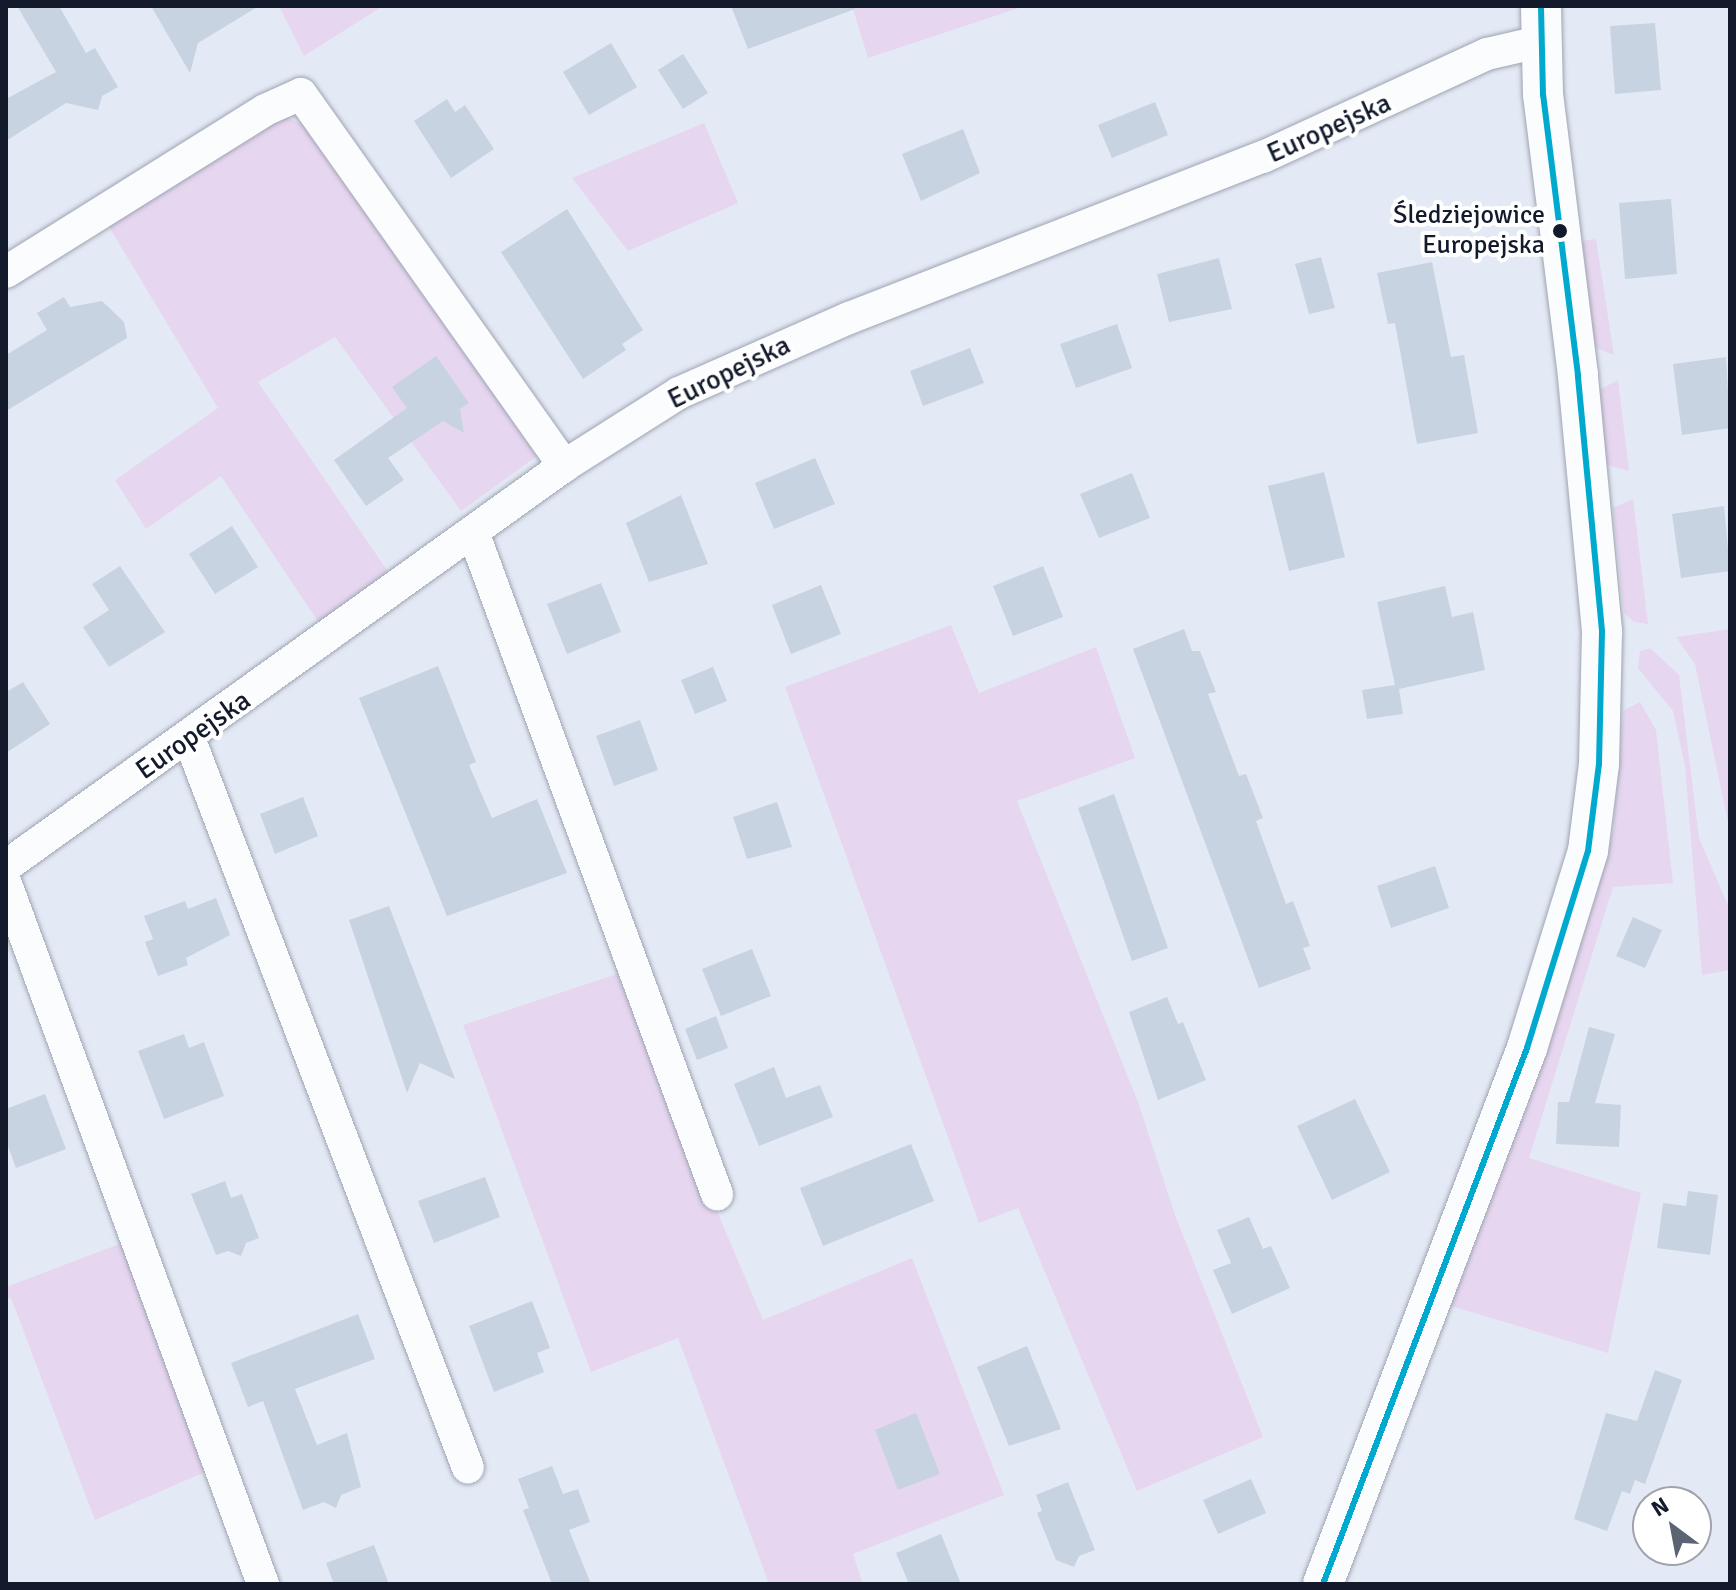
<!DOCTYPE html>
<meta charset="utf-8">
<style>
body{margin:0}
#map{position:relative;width:1736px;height:1590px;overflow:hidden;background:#e4eaf5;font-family:Signika,sans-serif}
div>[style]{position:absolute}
.green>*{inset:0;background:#e7d6f0}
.building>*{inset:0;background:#c7d3e1}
.roads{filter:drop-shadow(0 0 2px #9ea4b2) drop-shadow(0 0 2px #9ea4b2)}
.minor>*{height:32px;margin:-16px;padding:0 16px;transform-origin:16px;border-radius:16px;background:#fbfcfe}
.tertiary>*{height:40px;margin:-20px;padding:0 20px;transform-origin:20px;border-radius:20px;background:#fbfcfe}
.bus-1>*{height:6px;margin:-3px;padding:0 3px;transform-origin:3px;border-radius:3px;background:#00a9ce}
.dots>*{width:22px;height:22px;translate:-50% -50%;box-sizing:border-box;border:4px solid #fff;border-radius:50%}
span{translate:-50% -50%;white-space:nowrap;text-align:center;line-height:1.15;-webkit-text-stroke:8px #fff;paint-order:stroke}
.bus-label{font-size:26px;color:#121a2c}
.right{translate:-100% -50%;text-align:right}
.street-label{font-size:28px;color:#121a2c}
.frame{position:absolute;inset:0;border:8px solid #121a2c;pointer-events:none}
.north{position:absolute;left:1632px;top:1486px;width:80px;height:80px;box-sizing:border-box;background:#fff;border:2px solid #a0a3ab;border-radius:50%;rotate:328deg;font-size:22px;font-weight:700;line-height:32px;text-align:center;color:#121a2c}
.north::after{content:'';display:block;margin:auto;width:28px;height:36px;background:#5c6372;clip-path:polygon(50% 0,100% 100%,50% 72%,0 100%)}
</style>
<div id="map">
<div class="green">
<i style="clip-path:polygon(279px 6px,383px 6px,304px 56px)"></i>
<i style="clip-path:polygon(852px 6px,1025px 6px,868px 58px)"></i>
<i style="clip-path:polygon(287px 118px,303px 124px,540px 454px,461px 511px,335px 337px,258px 382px,389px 573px,319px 623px,221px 476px,146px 529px,115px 480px,218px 408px,106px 222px,269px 121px)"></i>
<i style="clip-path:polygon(704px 123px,738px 203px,628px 251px,572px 178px)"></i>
<i style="clip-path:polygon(1596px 239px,1614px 355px,1594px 347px,1581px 241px)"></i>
<i style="clip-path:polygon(1618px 380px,1629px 471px,1607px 465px,1599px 390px)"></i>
<i style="clip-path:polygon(1633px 499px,1648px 624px,1634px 622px,1624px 613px,1613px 508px)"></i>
<i style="clip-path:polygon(951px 625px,979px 693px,1096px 647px,1135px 758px,1017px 801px,1138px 1102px,1175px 1215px,1263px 1437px,1137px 1491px,1018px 1208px,979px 1223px,785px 687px)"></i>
<i style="clip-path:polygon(1730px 629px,1730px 827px,1729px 827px,1695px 664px,1676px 637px)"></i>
<i style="clip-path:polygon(1650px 648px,1679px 675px,1699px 838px,1730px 910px,1730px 970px,1702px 975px,1685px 766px,1673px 711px,1638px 668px,1640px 651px)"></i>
<i style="clip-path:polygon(1640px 702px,1656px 730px,1673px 883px,1613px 887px,1529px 1158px,1641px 1193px,1608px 1353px,1448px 1305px,1550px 1036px,1592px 908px,1613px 832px,1623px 711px)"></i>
<i style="clip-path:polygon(617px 974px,763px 1320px,912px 1258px,1004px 1495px,853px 1554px,863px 1584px,769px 1584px,678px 1338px,591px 1372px,463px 1025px)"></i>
<i style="clip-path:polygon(130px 1240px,207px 1471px,95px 1520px,11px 1298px,6px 1299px,6px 1287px)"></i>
</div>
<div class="building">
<i style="clip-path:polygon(17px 6px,59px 6px,86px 53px,95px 48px,118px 87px,102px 96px,98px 110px,66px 103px,6px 141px,6px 99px,56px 72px)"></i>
<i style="clip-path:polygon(151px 6px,259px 6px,198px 43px,190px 73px)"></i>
<i style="clip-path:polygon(731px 6px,855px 6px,855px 9px,748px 49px)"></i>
<i style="clip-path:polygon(1655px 23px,1661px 90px,1615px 94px,1610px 26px)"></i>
<i style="clip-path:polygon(611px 43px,637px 87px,589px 115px,563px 72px)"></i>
<i style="clip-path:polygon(683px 54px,708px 93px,683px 109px,658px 70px)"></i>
<i style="clip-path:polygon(447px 99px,455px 112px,465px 105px,494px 149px,451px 178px,414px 121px)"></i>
<i style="clip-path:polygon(1155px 102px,1168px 135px,1112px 158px,1098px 125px)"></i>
<i style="clip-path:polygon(963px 129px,980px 173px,921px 201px,902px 154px)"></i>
<i style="clip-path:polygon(1671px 199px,1677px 274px,1625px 279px,1619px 203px)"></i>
<i style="clip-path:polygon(567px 209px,643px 330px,622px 344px,626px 350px,583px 379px,501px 252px)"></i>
<i style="clip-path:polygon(1321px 257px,1335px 308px,1309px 314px,1295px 264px)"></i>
<i style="clip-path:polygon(1219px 258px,1232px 309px,1169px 322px,1157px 274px)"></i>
<i style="clip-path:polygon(1432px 262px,1451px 357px,1464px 355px,1478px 433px,1417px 444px,1395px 323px,1388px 324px,1377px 273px)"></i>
<i style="clip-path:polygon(64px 297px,70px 307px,102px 301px,124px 322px,127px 338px,6px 411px,6px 355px,47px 330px,37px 313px)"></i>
<i style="clip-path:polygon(1117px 324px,1132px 368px,1076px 388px,1060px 344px)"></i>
<i style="clip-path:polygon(970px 348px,984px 383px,923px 406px,910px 371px)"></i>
<i style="clip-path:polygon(436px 356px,469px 403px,460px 409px,464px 433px,443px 421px,388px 458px,404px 480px,366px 506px,334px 460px,407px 408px,392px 387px)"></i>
<i style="clip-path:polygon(1726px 357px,1730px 428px,1682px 435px,1673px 364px)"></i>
<i style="clip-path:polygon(815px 458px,835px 504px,774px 529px,755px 483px)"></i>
<i style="clip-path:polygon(1324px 472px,1345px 557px,1289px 571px,1268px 486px)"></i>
<i style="clip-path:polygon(1132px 473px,1150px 518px,1099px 538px,1080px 494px)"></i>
<i style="clip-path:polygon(681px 495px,708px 564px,649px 582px,626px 523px)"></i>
<i style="clip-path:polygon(1724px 506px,1730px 571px,1681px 578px,1672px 514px)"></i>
<i style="clip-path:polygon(232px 526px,258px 567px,215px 594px,189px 554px)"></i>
<i style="clip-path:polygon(120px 566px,165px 632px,109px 667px,83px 627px,109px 610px,92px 584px)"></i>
<i style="clip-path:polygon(1043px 566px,1063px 617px,1013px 636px,993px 586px)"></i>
<i style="clip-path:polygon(601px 583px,621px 632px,567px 654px,547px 604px)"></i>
<i style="clip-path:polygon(821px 585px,841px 634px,791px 654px,772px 605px)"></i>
<i style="clip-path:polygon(1445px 586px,1452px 617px,1473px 612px,1485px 670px,1399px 689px,1403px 714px,1367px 719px,1362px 690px,1395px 685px,1377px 602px)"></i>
<i style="clip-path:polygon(1184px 629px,1192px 651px,1200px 651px,1216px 692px,1208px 694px,1239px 776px,1246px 774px,1263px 818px,1256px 821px,1286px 904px,1293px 901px,1310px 946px,1303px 948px,1311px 969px,1259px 988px,1133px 649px)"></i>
<i style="clip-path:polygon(438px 666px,476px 762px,469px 765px,492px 818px,537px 799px,567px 873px,447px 916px,359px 698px)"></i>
<i style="clip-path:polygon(713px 667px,727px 701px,695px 714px,681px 680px)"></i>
<i style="clip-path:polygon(23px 682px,50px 724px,6px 753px,6px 692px)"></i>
<i style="clip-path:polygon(640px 720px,658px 770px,614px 786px,596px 736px)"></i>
<i style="clip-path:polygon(1114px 794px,1168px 948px,1132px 961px,1078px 808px)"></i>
<i style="clip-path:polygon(303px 797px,318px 836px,275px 854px,260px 814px)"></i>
<i style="clip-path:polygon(777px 802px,792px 847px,747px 859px,733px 817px)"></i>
<i style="clip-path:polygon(1435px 866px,1449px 908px,1391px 928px,1377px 886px)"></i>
<i style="clip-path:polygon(216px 898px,230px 935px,186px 958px,188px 965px,158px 976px,145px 942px,153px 939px,144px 916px,185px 901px,188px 909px)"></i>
<i style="clip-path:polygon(389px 906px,455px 1079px,420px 1063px,407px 1093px,349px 920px)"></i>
<i style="clip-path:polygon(1633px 917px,1662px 930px,1645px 968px,1616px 956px)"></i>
<i style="clip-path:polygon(752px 949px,771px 996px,721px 1016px,702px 969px)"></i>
<i style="clip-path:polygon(1167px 997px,1178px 1024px,1183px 1022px,1206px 1080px,1158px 1100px,1129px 1012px)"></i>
<i style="clip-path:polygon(716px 1016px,728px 1048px,697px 1060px,685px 1029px)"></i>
<i style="clip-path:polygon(1589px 1027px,1615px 1034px,1595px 1103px,1621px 1105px,1619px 1147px,1556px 1144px,1558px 1102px,1569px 1102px)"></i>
<i style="clip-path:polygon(184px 1034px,189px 1048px,204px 1042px,224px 1096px,164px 1119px,138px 1051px)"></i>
<i style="clip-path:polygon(774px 1067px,786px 1098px,820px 1085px,833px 1117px,759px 1146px,734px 1084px)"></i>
<i style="clip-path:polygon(45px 1094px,66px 1149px,16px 1168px,6px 1141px,6px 1109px)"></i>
<i style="clip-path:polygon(1355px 1099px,1390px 1172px,1332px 1200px,1297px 1126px)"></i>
<i style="clip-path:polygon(911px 1144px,934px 1201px,823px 1246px,800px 1188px)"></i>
<i style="clip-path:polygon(485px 1177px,500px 1217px,434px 1243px,418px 1201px)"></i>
<i style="clip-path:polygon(225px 1181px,231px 1198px,242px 1194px,259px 1238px,246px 1243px,241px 1256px,228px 1251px,216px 1255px,191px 1194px)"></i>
<i style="clip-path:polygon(1688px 1191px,1718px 1195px,1710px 1255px,1657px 1248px,1663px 1203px,1686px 1206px)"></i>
<i style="clip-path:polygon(1249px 1217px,1263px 1249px,1271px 1246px,1290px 1288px,1232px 1314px,1213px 1270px,1231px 1263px,1217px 1230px)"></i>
<i style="clip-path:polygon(532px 1301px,550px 1348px,537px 1353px,544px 1372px,494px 1392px,469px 1326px)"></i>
<i style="clip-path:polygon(358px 1314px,375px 1359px,295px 1389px,317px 1445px,347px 1433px,361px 1487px,341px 1495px,336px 1508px,324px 1502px,303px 1510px,263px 1401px,248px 1407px,231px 1363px)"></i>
<i style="clip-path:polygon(1027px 1346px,1061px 1429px,1009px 1446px,977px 1367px)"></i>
<i style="clip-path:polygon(1655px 1370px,1682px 1380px,1645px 1484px,1635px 1480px,1630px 1494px,1622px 1491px,1607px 1531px,1574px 1519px,1606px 1413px,1637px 1421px)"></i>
<i style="clip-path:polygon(916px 1413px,940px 1474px,898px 1490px,875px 1430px)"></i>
<i style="clip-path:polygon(552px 1466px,563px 1494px,578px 1489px,590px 1522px,569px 1530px,591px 1584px,552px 1584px,523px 1510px,529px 1508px,518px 1479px)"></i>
<i style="clip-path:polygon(1251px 1479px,1266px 1513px,1218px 1534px,1203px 1500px)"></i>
<i style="clip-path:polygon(1068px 1482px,1095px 1550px,1079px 1556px,1074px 1567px,1056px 1560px,1037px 1513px,1042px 1511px,1036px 1495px)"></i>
<i style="clip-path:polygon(941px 1534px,961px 1584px,909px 1584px,896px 1553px)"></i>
<i style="clip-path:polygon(374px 1545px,389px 1584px,334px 1584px,326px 1563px)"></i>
</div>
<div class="roads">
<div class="minor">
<i style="left:6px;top:272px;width:305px;rotate:-32deg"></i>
<i style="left:265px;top:110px;width:39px;rotate:-24deg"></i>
<i style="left:301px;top:94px;width:456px;rotate:54.7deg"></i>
<i style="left:473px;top:532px;width:706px;rotate:69.77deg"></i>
<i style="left:189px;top:738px;width:781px;rotate:69.08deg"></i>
<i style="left:6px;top:866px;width:687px;rotate:-35.63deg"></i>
<i style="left:564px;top:466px;width:136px;rotate:-32.4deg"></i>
<i style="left:679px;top:393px;width:186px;rotate:-23.8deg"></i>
<i style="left:849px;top:318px;width:444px;rotate:-21.3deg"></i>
<i style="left:1263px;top:157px;width:247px;rotate:-24.7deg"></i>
<i style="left:1487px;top:54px;width:53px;rotate:-13deg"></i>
<i style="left:6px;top:884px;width:746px;rotate:69.84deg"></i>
</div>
<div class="tertiary">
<i style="left:1323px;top:1584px;width:574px;rotate:-69.16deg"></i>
<i style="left:1527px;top:1048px;width:206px;rotate:-72.8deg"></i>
<i style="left:1588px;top:851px;width:88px;rotate:-82.8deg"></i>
<i style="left:1599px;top:764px;width:133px;rotate:-88.7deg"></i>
<i style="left:1602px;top:631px;width:257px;rotate:-95.4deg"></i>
<i style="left:1578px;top:375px;width:282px;rotate:-97.1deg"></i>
<i style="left:1543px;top:95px;width:89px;rotate:-91.3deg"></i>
</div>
</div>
<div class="bus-1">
<i style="left:1323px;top:1584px;width:574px;rotate:-69.16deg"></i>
<i style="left:1527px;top:1048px;width:206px;rotate:-72.8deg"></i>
<i style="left:1588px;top:851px;width:88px;rotate:-82.8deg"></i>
<i style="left:1599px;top:764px;width:133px;rotate:-88.7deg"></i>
<i style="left:1602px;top:631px;width:257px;rotate:-95.4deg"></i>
<i style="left:1578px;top:375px;width:282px;rotate:-97.1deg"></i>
<i style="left:1543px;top:95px;width:89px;rotate:-91.3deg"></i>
</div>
<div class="dots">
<i style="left:1560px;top:231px;background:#121a2c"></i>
</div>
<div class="bus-label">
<span class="right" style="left:1545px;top:231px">Śledziejowice<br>Europejska</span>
</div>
<div class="street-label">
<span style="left:1329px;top:128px;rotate:-24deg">Europejska</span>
<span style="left:729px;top:372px;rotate:-26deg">Europejska</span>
<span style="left:193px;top:735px;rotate:-35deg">Europejska</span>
</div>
<div class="frame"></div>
<div class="north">N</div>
</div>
